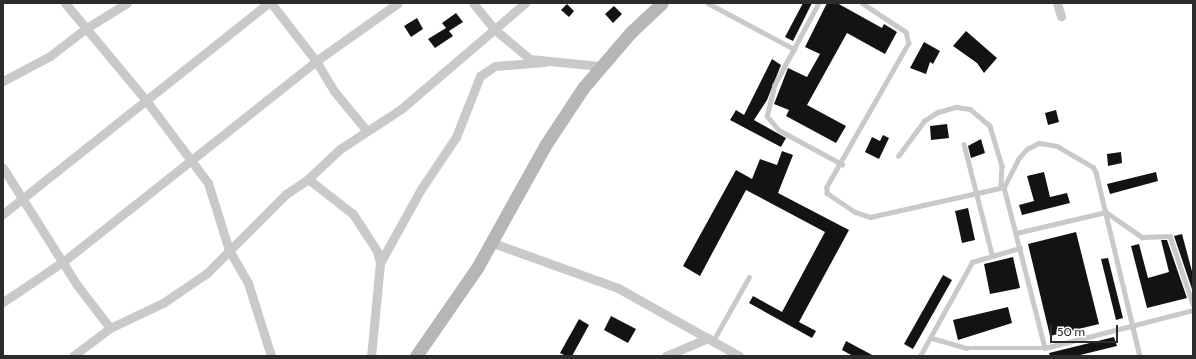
<!DOCTYPE html>
<style>
body{margin:0}
#map{position:relative;width:1196px;height:359px;overflow:hidden;background:#fff;font-family:Cabin,sans-serif}
div>[style]{position:absolute}
.building>*{inset:0;background:#131313}
.lane>*{height:4.5px;margin:-2.25px;padding:0 2.25px;transform-origin:2.25px;border-radius:2.25px;background:#c9c9c9}
.street>*{height:9px;margin:-4.5px;padding:0 4.5px;transform-origin:4.5px;border-radius:4.5px;background:#c9c9c9}
.secondary>*{height:13px;margin:-6.5px;padding:0 6.5px;transform-origin:6.5px;border-radius:6.5px;background:#b6b6b6}
span{translate:-50% -50%;white-space:nowrap;text-align:center;line-height:1.15;-webkit-text-stroke:4px #fff;paint-order:stroke}
.frame{position:absolute;inset:0;border:4px solid #2c2c2c;pointer-events:none}
.scale{position:absolute;left:1050px;top:325px;width:68px;height:18px;box-sizing:border-box;border:2px solid #2c2c2c;border-top:0;padding-left:5px;font-size:12px;line-height:14px;white-space:nowrap;color:#2c2c2c;-webkit-text-stroke:3px #fff;paint-order:stroke}
</style>
<div id="map">
<div class="building">
<i style="clip-path:polygon(803px 3px,812px 3px,793px 41px,785px 37px)"></i>
<i style="clip-path:polygon(827px 3px,837px 3px,882px 28px,884px 24px,897px 32px,885px 54px,847px 33px,807px 105px,846px 126px,836px 143px,786px 116px,789px 110px,774px 104px,788px 68px,807px 77px,820px 54px,805px 47px)"></i>
<i style="clip-path:polygon(567px 4px,574px 11px,569px 17px,561px 10px)"></i>
<i style="clip-path:polygon(614px 6px,622px 14px,613px 23px,605px 14px)"></i>
<i style="clip-path:polygon(456px 13px,463px 22px,449px 31px,453px 36px,435px 48px,428px 39px,446px 28px,442px 23px)"></i>
<i style="clip-path:polygon(417px 18px,423px 29px,411px 37px,404px 26px)"></i>
<i style="clip-path:polygon(966px 31px,997px 58px,984px 73px,977px 63px,953px 46px)"></i>
<i style="clip-path:polygon(924px 42px,940px 51px,933px 64px,930px 62px,926px 74px,910px 68px)"></i>
<i style="clip-path:polygon(772px 59px,781px 65px,767px 100px,754px 120px,786px 138px,781px 147px,730px 120px,736px 110px,744px 115px)"></i>
<i style="clip-path:polygon(1056px 110px,1059px 122px,1048px 125px,1045px 113px)"></i>
<i style="clip-path:polygon(947px 124px,949px 138px,931px 140px,930px 126px)"></i>
<i style="clip-path:polygon(883px 135px,889px 138px,879px 159px,865px 152px,872px 137px,880px 141px)"></i>
<i style="clip-path:polygon(981px 139px,985px 153px,971px 158px,968px 146px)"></i>
<i style="clip-path:polygon(782px 151px,793px 155px,778px 193px,849px 230px,799px 322px,816px 331px,812px 338px,749px 303px,753px 296px,782px 312px,825px 232px,746px 190px,700px 276px,683px 266px,736px 170px,752px 179px,760px 159px,777px 165px)"></i>
<i style="clip-path:polygon(1121px 152px,1122px 163px,1108px 166px,1107px 154px)"></i>
<i style="clip-path:polygon(1044px 172px,1050px 197px,1067px 193px,1070px 203px,1022px 215px,1019px 205px,1034px 201px,1027px 176px)"></i>
<i style="clip-path:polygon(1156px 172px,1158px 181px,1110px 194px,1107px 184px)"></i>
<i style="clip-path:polygon(968px 208px,975px 240px,962px 243px,955px 211px)"></i>
<i style="clip-path:polygon(1076px 232px,1099px 324px,1050px 336px,1028px 244px)"></i>
<i style="clip-path:polygon(1182px 234px,1193px 275px,1193px 292px,1174px 236px)"></i>
<i style="clip-path:polygon(1161px 240px,1167px 240px,1187px 298px,1147px 308px,1131px 246px,1139px 244px,1148px 278px,1169px 272px)"></i>
<i style="clip-path:polygon(1013px 257px,1020px 288px,990px 294px,984px 264px)"></i>
<i style="clip-path:polygon(1108px 258px,1123px 318px,1116px 320px,1101px 259px)"></i>
<i style="clip-path:polygon(943px 275px,952px 280px,913px 349px,904px 344px)"></i>
<i style="clip-path:polygon(1008px 307px,1012px 323px,958px 340px,953px 320px)"></i>
<i style="clip-path:polygon(611px 316px,636px 329px,628px 343px,604px 330px)"></i>
<i style="clip-path:polygon(579px 319px,589px 325px,572px 356px,566px 356px,560px 353px)"></i>
<i style="clip-path:polygon(1114px 337px,1117px 346px,1076px 356px,1050px 356px,1049px 353px)"></i>
<i style="clip-path:polygon(846px 341px,874px 356px,853px 356px,842px 350px)"></i>
</div>
<div class="lane">
<i style="left:708px;top:3px;width:98px;rotate:28.1deg"></i>
<i style="left:819px;top:3px;width:93px;rotate:118.2deg"></i>
<i style="left:775px;top:85px;width:32px;rotate:104deg"></i>
<i style="left:767px;top:116px;width:18px;rotate:49deg"></i>
<i style="left:779px;top:130px;width:72px;rotate:28.4deg"></i>
<i style="left:862px;top:3px;width:53px;rotate:33.4deg"></i>
<i style="left:906px;top:32px;width:11px;rotate:75deg"></i>
<i style="left:909px;top:43px;width:166px;rotate:119.7deg"></i>
<i style="left:827px;top:187px;width:6px;rotate:90deg"></i>
<i style="left:827px;top:193px;width:34px;rotate:34deg"></i>
<i style="left:855px;top:212px;width:16px;rotate:18deg"></i>
<i style="left:870px;top:217px;width:137px;rotate:-12.6deg"></i>
<i style="left:964px;top:144px;width:114px;rotate:75.7deg"></i>
<i style="left:898px;top:156px;width:44px;rotate:-53.4deg"></i>
<i style="left:924px;top:121px;width:17px;rotate:-33deg"></i>
<i style="left:938px;top:112px;width:19px;rotate:-16deg"></i>
<i style="left:956px;top:107px;width:14px;rotate:8deg"></i>
<i style="left:970px;top:109px;width:26px;rotate:40deg"></i>
<i style="left:990px;top:126px;width:42px;rotate:73.3deg"></i>
<i style="left:1002px;top:166px;width:21px;rotate:93deg"></i>
<i style="left:1004px;top:187px;width:31px;rotate:-63deg"></i>
<i style="left:1018px;top:159px;width:13px;rotate:-48deg"></i>
<i style="left:1027px;top:149px;width:13px;rotate:-27deg"></i>
<i style="left:1039px;top:143px;width:18px;rotate:9deg"></i>
<i style="left:1057px;top:146px;width:42px;rotate:30.3deg"></i>
<i style="left:1093px;top:167px;width:6px;rotate:59deg"></i>
<i style="left:1096px;top:172px;width:189px;rotate:76.6deg"></i>
<i style="left:1004px;top:187px;width:166px;rotate:75.7deg"></i>
<i style="left:1106px;top:212px;width:44px;rotate:34.8deg"></i>
<i style="left:1142px;top:237px;width:28px;rotate:-2deg"></i>
<i style="left:1170px;top:236px;width:72px;rotate:71.3deg"></i>
<i style="left:1016px;top:233px;width:92px;rotate:-13.1deg"></i>
<i style="left:932px;top:338px;width:36px;rotate:16deg"></i>
<i style="left:967px;top:348px;width:78px"></i>
<i style="left:1045px;top:348px;width:153px;rotate:-14.4deg"></i>
<i style="left:713px;top:341px;width:73px;rotate:-60.6deg"></i>
<i style="left:920px;top:356px;width:107px;rotate:-61deg"></i>
<i style="left:972px;top:262px;width:50px;rotate:-16.3deg"></i>
</div>
<div class="street">
<i style="left:65px;top:3px;width:125px;rotate:50.2deg"></i>
<i style="left:145px;top:99px;width:105px;rotate:53.1deg"></i>
<i style="left:208px;top:183px;width:70px;rotate:72.6deg"></i>
<i style="left:229px;top:250px;width:38px;rotate:60deg"></i>
<i style="left:248px;top:283px;width:77px;rotate:72.5deg"></i>
<i style="left:271px;top:3px;width:73px;rotate:52.2deg"></i>
<i style="left:316px;top:61px;width:35px;rotate:59deg"></i>
<i style="left:334px;top:91px;width:52px;rotate:50.5deg"></i>
<i style="left:473px;top:3px;width:33px;rotate:51deg"></i>
<i style="left:494px;top:29px;width:47px;rotate:39.8deg"></i>
<i style="left:530px;top:59px;width:70px;rotate:5.7deg"></i>
<i style="left:1057px;top:3px;width:14px;rotate:73deg"></i>
<i style="left:3px;top:81px;width:53px;rotate:-28deg"></i>
<i style="left:50px;top:56px;width:44px;rotate:-37.6deg"></i>
<i style="left:85px;top:29px;width:49px;rotate:-31.8deg"></i>
<i style="left:3px;top:168px;width:138px;rotate:57.7deg"></i>
<i style="left:77px;top:285px;width:54px;rotate:52.5deg"></i>
<i style="left:308px;top:179px;width:57px;rotate:37.9deg"></i>
<i style="left:353px;top:214px;width:44px;rotate:57deg"></i>
<i style="left:377px;top:251px;width:12px;rotate:76deg"></i>
<i style="left:380px;top:263px;width:93px;rotate:95.5deg"></i>
<i style="left:3px;top:214px;width:339px;rotate:-38.5deg"></i>
<i style="left:493px;top:243px;width:133px;rotate:19.8deg"></i>
<i style="left:618px;top:288px;width:139px;rotate:29.3deg"></i>
<i style="left:380px;top:263px;width:85px;rotate:-61deg"></i>
<i style="left:421px;top:189px;width:63px;rotate:-56.1deg"></i>
<i style="left:456px;top:137px;width:66px;rotate:-68.5deg"></i>
<i style="left:480px;top:76px;width:18px;rotate:-34deg"></i>
<i style="left:495px;top:66px;width:50px;rotate:-4.6deg"></i>
<i style="left:3px;top:302px;width:73px;rotate:-33.9deg"></i>
<i style="left:64px;top:261px;width:322px;rotate:-38.4deg"></i>
<i style="left:316px;top:61px;width:100px;rotate:-35.3deg"></i>
<i style="left:73px;top:356px;width:46px;rotate:-37.1deg"></i>
<i style="left:110px;top:328px;width:59px;rotate:-25.3deg"></i>
<i style="left:163px;top:303px;width:53px;rotate:-34.3deg"></i>
<i style="left:207px;top:273px;width:112px;rotate:-45deg"></i>
<i style="left:286px;top:194px;width:27px;rotate:-34deg"></i>
<i style="left:308px;top:179px;width:44px;rotate:-43.2deg"></i>
<i style="left:340px;top:149px;width:73px;rotate:-33.3deg"></i>
<i style="left:401px;top:109px;width:163px;rotate:-40.5deg"></i>
<i style="left:666px;top:356px;width:46px;rotate:-23.2deg"></i>
</div>
<div class="secondary">
<i style="left:416px;top:356px;width:107px;rotate:-55.3deg"></i>
<i style="left:477px;top:268px;width:142px;rotate:-60.9deg"></i>
<i style="left:546px;top:144px;width:67px;rotate:-56.5deg"></i>
<i style="left:583px;top:88px;width:74px;rotate:-49.4deg"></i>
<i style="left:631px;top:32px;width:42px;rotate:-43.1deg"></i>
</div>
<div class="frame"></div>
<div class="scale">50 m</div>
</div>
